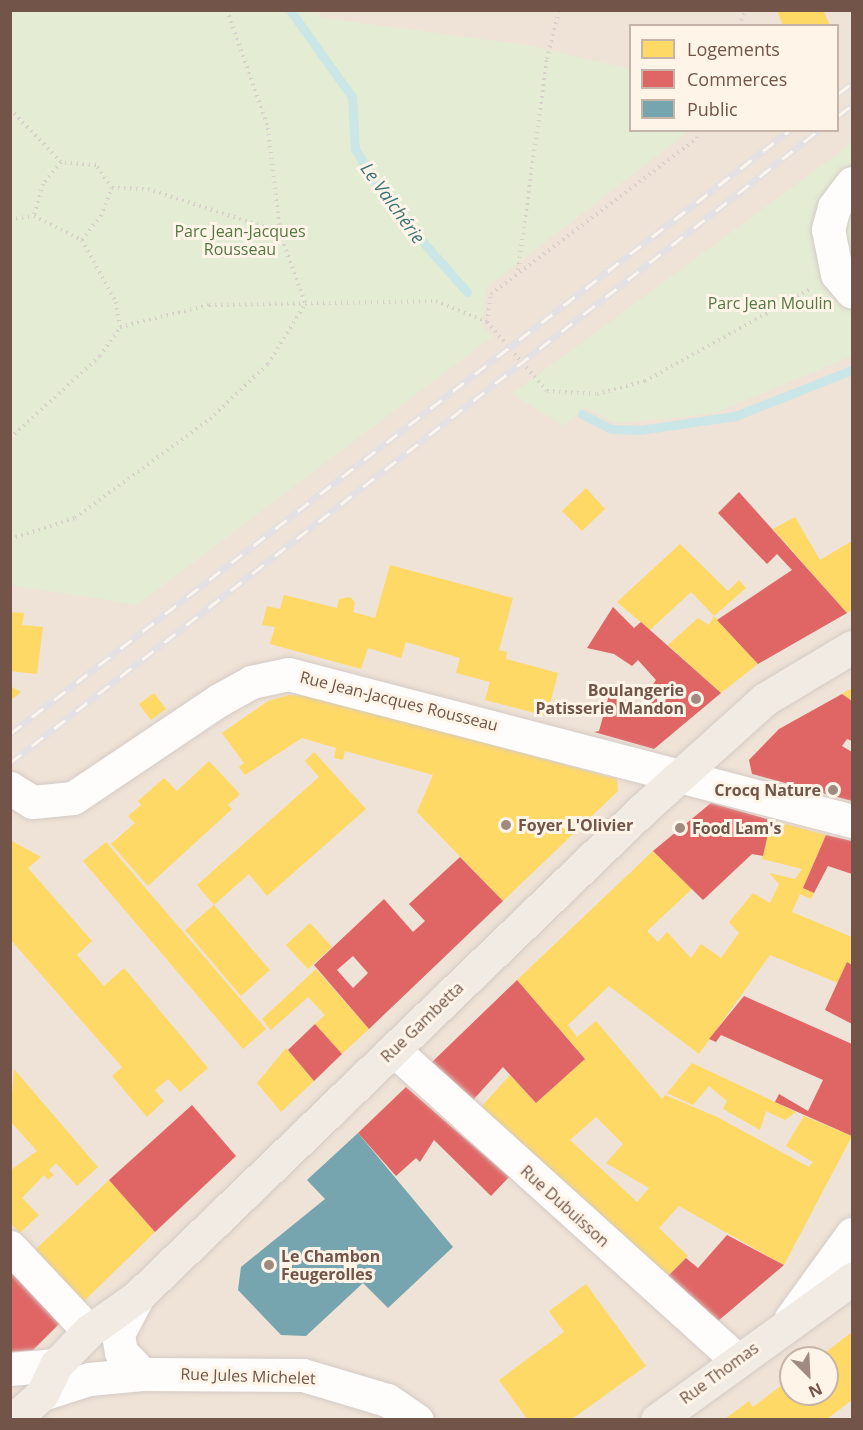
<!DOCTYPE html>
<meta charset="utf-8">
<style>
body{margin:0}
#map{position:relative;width:863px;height:1430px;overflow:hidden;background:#f6f0e9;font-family:"Open Sans",sans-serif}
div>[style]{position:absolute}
.residential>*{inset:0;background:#efe2d6}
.green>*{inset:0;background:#e4ecd4}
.homes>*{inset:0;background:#ffd966}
.shops>*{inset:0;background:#e06666}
.public>*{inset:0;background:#76a5af}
.stream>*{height:9px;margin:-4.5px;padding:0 4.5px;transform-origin:4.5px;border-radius:4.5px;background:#cbe6e6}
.path>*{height:4px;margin-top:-2px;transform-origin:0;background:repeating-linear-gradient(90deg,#d9d0cc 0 1.5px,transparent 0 6px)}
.roads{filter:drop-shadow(0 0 2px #d4cbc6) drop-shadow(0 0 2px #d4cbc6)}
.minor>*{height:33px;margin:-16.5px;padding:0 16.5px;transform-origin:16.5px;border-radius:16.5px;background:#fefdfc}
.major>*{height:33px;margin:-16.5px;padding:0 16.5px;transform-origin:16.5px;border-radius:16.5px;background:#f2ebe4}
.rail>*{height:7px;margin-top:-3.5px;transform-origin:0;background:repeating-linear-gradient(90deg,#fff4e8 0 14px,#e3e1e4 0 28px);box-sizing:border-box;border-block:2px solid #e3e1e4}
.dots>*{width:16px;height:16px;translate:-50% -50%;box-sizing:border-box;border:3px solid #fff4e8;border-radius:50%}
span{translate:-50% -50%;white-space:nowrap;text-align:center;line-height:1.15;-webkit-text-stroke:6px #fff4e8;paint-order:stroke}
.park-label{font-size:16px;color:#567842}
.poi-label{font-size:16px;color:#735449;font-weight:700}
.right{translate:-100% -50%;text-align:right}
.left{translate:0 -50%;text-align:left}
.street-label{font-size:16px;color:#735449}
.water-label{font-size:18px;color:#3e7478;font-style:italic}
.frame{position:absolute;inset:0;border:12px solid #735449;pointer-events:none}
.legend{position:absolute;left:629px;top:24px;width:210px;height:108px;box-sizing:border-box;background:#fff4e8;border:2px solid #c7b4a8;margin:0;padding:8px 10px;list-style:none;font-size:18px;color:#735449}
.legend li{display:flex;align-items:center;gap:12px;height:30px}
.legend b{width:30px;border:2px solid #c7b4a8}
.north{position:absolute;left:779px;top:1346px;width:60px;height:60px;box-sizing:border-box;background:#fff4e8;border:2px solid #c7b4a8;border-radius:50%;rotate:156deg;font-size:16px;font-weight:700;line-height:24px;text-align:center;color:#735449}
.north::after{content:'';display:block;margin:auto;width:21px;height:27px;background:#a18b81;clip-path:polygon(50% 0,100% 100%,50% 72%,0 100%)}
</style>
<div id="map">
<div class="residential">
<i style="clip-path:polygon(evenodd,11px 11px,852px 11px,852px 1419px,11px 1419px,11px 11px,630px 26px,838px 26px,838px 130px,630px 130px,630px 26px,11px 11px,791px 1358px,827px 1358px,827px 1394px,791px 1394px,791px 1358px)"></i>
</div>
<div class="green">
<i style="clip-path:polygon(10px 11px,316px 11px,323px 18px,527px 45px,630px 69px,630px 130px,689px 131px,486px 288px,482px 325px,492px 337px,137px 605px,11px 585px)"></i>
<i style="clip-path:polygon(852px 143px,852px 356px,715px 413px,683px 417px,617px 423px,585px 407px,564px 426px,512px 394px)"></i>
</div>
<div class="homes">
<i style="clip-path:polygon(777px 10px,823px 10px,830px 26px,783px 26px)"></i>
<i style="clip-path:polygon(586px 488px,605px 509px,582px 531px,562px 511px)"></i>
<i style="clip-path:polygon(795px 517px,820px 560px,852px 541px,852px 610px,847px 613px,773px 529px)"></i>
<i style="clip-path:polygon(680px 544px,728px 591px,739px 580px,746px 588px,714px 616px,691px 592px,650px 630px,617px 602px)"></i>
<i style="clip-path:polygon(390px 565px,513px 598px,499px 650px,507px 652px,506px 659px,558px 673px,547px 716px,485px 700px,490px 682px,456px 673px,460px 658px,406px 642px,401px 658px,368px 648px,361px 669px,270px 644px,275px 627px,262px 625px,267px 606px,280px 609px,284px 595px,337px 608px,339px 599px,350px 597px,355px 602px,353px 612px,375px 618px)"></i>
<i style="clip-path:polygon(10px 612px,24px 613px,22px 625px,43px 627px,37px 674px,10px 671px)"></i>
<i style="clip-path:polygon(714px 616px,758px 664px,721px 693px,668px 645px,698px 618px,709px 625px)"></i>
<i style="clip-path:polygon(10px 686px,21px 692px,10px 701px)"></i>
<i style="clip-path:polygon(852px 688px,852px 701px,842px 694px)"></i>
<i style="clip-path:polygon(154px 693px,166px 709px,151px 720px,139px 704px)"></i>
<i style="clip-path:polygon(289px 695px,311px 696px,617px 779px,618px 791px,503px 901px,417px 812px,433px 775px,345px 751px,343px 760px,334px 758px,336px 748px,302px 738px,245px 775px,239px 767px,244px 763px,222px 733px,268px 701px)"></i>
<i style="clip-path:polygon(314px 752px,366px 809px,267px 896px,249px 874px,214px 905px,197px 885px,319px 777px,305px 761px)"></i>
<i style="clip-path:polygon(209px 761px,240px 794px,228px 805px,232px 809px,148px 886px,111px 844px,135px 823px,128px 816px,141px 805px,138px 801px,164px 778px,177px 791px)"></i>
<i style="clip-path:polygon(evenodd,771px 820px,826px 835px,803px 888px,814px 893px,811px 899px,800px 894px,792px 912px,852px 937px,852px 965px,847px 962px,838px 983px,770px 955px,699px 1054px,609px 986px,568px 1025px,577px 1037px,596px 1021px,662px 1099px,665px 1095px,717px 1117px,809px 1167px,813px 1162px,786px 1146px,804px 1116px,852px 1136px,784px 1265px,679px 1206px,659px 1228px,688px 1256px,668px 1276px,481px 1107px,510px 1075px,536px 1103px,585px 1059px,517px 980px,653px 851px,692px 889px,647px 931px,658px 942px,667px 932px,691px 958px,701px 944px,721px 958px,739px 933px,729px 922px,753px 893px,770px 903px,779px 884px,769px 873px,795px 879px,802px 869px,762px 859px,771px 820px,596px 1117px,623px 1144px,606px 1163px,649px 1188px,637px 1202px,570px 1140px,596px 1117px)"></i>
<i style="clip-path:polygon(10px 840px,41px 857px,28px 868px,92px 941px,77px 955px,104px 986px,124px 968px,208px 1068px,180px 1092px,168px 1079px,155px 1090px,164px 1101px,147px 1117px,112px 1076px,122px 1067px,10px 939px)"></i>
<i style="clip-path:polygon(106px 842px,266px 1029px,243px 1049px,83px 861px)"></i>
<i style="clip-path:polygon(214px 905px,270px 970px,241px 996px,185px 930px)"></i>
<i style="clip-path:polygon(310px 923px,332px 947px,308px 969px,286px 945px)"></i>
<i style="clip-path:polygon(316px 969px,369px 1029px,342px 1054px,315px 1024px,325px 1015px,308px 997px,271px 1030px,262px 1019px)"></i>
<i style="clip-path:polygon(286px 1048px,314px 1081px,281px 1112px,257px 1083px)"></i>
<i style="clip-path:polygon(692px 1063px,775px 1102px,796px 1112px,785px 1120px,766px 1111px,760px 1130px,723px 1109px,727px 1101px,709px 1086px,693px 1105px,667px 1093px)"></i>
<i style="clip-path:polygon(14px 1069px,98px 1167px,77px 1186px,56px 1163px,49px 1170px,54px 1175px,48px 1180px,44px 1175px,22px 1198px,39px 1215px,20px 1233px,10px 1223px,11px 1170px,37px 1151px,10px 1121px)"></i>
<i style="clip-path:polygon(109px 1180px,155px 1232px,82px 1303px,33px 1252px)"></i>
<i style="clip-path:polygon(586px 1284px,646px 1366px,572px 1419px,527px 1419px,499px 1380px,564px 1332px,549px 1311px)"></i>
<i style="clip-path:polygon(852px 1332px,852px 1400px,827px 1419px,725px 1419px,749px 1401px,753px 1407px,791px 1378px,791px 1394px,827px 1394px,827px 1358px,818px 1358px)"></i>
</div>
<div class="shops">
<i style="clip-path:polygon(739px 492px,847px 613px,758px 664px,717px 620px,792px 570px,777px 554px,767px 564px,718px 513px)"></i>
<i style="clip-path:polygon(613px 607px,634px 628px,641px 622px,721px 693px,654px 749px,594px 732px,599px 731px,609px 695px,646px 705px,653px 699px,648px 692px,656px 680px,638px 660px,632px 666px,614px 654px,587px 648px)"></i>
<i style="clip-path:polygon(842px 694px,852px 701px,852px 741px,847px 739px,842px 746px,852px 752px,852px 801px,752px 774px,749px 760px,779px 729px)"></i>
<i style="clip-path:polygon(711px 803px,771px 820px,763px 856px,752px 854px,703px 900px,653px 851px)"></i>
<i style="clip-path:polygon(826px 835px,852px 841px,852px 874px,828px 866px,814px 893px,803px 888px)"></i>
<i style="clip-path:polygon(evenodd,460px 857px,503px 901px,369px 1029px,314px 965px,384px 899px,413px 932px,425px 921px,409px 904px,460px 857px,353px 956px,368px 973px,353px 988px,337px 970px,353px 956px)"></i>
<i style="clip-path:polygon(847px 962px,852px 965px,852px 1024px,825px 1010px)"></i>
<i style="clip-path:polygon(517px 980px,585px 1059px,536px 1103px,503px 1067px,473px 1100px,431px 1063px)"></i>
<i style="clip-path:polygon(744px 996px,852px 1044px,852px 1136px,775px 1102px,779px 1094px,808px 1111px,823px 1080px,721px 1035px,716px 1042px,709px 1039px)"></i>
<i style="clip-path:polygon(315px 1024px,342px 1054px,314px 1081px,288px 1050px)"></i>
<i style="clip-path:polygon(406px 1087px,509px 1177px,491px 1196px,434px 1140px,420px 1162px,416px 1158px,396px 1176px,358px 1133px)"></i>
<i style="clip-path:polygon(192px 1105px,236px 1156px,155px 1232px,109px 1180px)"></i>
<i style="clip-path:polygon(727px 1235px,784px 1265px,718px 1321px,668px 1276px,686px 1258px,698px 1268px)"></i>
<i style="clip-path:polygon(10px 1270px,60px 1323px,33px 1350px,10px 1352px)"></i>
</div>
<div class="public">
<i style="clip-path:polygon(358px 1133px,453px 1247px,388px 1308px,363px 1283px,306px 1336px,281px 1335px,238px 1290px,241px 1267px,325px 1199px,307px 1180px)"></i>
</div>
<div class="stream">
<i style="left:290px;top:10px;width:107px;rotate:54.5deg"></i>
<i style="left:352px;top:97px;width:52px;rotate:86.7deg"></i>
<i style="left:355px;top:149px;width:61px;rotate:58.4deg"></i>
<i style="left:387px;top:201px;width:121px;rotate:48.7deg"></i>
<i style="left:582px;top:414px;width:33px;rotate:27deg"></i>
<i style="left:611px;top:429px;width:29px;rotate:2deg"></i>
<i style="left:640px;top:430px;width:96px;rotate:-8.4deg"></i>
<i style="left:735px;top:416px;width:126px;rotate:-21.5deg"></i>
</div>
<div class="path">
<i style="left:227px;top:10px;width:125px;rotate:70.8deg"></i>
<i style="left:268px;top:128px;width:106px;rotate:83.5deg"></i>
<i style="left:280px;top:233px;width:74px;rotate:70.3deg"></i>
<i style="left:739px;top:26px;width:17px;rotate:-69deg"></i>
<i style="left:10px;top:109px;width:74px;rotate:46.1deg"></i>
<i style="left:112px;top:188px;width:36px;rotate:2deg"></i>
<i style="left:148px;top:189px;width:139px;rotate:18deg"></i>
<i style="left:10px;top:219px;width:24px;rotate:-7deg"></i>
<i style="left:34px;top:216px;width:54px;rotate:26.6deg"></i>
<i style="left:82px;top:240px;width:31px;rotate:-52deg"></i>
<i style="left:101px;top:216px;width:30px;rotate:-69deg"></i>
<i style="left:112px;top:188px;width:28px;rotate:-125deg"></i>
<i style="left:96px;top:165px;width:35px;rotate:-175deg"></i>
<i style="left:61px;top:162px;width:28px;rotate:129deg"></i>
<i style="left:43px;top:184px;width:33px;rotate:106deg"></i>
<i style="left:82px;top:240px;width:71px;rotate:61.3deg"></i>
<i style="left:116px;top:302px;width:25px;rotate:81deg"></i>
<i style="left:518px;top:270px;width:213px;rotate:-82.2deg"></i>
<i style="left:547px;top:59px;width:50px;rotate:-76.2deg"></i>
<i style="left:487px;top:322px;width:28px;rotate:-82deg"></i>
<i style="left:491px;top:294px;width:258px;rotate:-37.1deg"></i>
<i style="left:697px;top:138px;width:8px;rotate:-76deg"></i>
<i style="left:10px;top:438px;width:122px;rotate:-42.3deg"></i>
<i style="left:100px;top:356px;width:35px;rotate:-55deg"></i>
<i style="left:120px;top:327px;width:92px;rotate:-13.9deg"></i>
<i style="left:209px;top:305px;width:227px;rotate:-1deg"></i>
<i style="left:436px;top:301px;width:55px;rotate:22.4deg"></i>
<i style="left:487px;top:322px;width:91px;rotate:49deg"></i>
<i style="left:547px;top:391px;width:50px;rotate:3.4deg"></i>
<i style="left:597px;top:394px;width:50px;rotate:-15.2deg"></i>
<i style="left:645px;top:381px;width:189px;rotate:-29.1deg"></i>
<i style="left:10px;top:539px;width:68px;rotate:-17.9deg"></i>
<i style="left:75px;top:518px;width:167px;rotate:-36.3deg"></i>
<i style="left:210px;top:419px;width:80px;rotate:-43.5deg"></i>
<i style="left:268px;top:364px;width:70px;rotate:-58.3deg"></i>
</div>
<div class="roads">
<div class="minor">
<i style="left:852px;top:183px;width:30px;rotate:127deg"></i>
<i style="left:834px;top:207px;width:23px;rotate:105deg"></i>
<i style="left:828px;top:229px;width:46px;rotate:78.7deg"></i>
<i style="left:837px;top:274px;width:23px;rotate:50deg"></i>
<i style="left:10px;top:788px;width:26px;rotate:32deg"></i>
<i style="left:32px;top:802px;width:41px;rotate:-5.6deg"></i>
<i style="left:73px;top:798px;width:176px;rotate:-33.9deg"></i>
<i style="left:219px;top:700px;width:37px;rotate:-29deg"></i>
<i style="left:251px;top:682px;width:38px;rotate:-12deg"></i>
<i style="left:288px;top:674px;width:583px;rotate:14.61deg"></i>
<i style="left:394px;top:1050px;width:462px;rotate:42.1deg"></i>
<i style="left:10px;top:1247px;width:115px;rotate:46.8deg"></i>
<i style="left:138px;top:1296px;width:43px;rotate:117.8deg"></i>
<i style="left:118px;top:1334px;width:18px;rotate:81deg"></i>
<i style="left:121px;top:1352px;width:30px;rotate:46deg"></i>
<i style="left:791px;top:1318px;width:104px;rotate:-54deg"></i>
<i style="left:10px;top:1369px;width:46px;rotate:-5deg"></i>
<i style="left:42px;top:1394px;width:49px;rotate:-17.7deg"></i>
<i style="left:89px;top:1379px;width:53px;rotate:-5.4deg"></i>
<i style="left:142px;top:1374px;width:161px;rotate:0.4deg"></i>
<i style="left:303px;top:1375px;width:88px;rotate:16.6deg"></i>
<i style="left:387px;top:1400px;width:36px;rotate:34deg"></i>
</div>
<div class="major">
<i style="left:13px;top:1420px;width:39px;rotate:-42deg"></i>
<i style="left:42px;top:1394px;width:32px;rotate:-64deg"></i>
<i style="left:56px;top:1365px;width:47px;rotate:-45.9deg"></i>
<i style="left:89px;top:1331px;width:60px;rotate:-35.5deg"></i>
<i style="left:138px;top:1296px;width:699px;rotate:-43.96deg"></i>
<i style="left:641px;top:811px;width:167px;rotate:-42.1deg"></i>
<i style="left:765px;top:699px;width:101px;rotate:-30.9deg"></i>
<i style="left:657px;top:1420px;width:241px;rotate:-35.9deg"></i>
</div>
</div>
<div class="rail">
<i style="left:838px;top:94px;width:18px;rotate:-38deg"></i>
<i style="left:838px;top:116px;width:18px;rotate:-38deg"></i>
<i style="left:10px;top:734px;width:987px;rotate:-37.75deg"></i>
<i style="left:10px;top:763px;width:1027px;rotate:-38.04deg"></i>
</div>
<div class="dots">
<i style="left:696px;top:699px;background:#a18b81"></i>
<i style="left:833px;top:790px;background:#a18b81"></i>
<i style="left:506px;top:825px;background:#a18b81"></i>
<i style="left:680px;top:828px;background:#a18b81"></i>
<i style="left:269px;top:1265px;background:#a18b81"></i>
</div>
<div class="park-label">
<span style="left:240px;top:240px">Parc Jean-Jacques<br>Rousseau</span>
<span style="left:770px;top:303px">Parc Jean Moulin</span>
</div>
<div class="poi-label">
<span class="right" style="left:684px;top:699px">Boulangerie<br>Patisserie Mandon</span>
<span class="right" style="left:821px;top:790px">Crocq Nature</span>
<span class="left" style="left:518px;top:825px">Foyer L'Olivier</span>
<span class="left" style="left:692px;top:828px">Food Lam's</span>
<span class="left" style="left:281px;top:1265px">Le Chambon<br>Feugerolles</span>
</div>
<div class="street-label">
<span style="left:399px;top:701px;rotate:14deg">Rue Jean-Jacques Rousseau</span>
<span style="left:422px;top:1022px;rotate:-44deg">Rue Gambetta</span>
<span style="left:565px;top:1206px;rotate:42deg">Rue Dubuisson</span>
<span style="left:719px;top:1373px;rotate:-36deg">Rue Thomas</span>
<span style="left:248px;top:1376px;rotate:2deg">Rue Jules Michelet</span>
</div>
<div class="water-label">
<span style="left:393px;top:203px;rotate:54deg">Le Valchérie</span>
</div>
<div class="frame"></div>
<ul class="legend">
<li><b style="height:16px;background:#ffd966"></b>Logements</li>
<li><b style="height:16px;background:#e06666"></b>Commerces</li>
<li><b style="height:16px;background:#76a5af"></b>Public</li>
</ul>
<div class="north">N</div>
</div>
